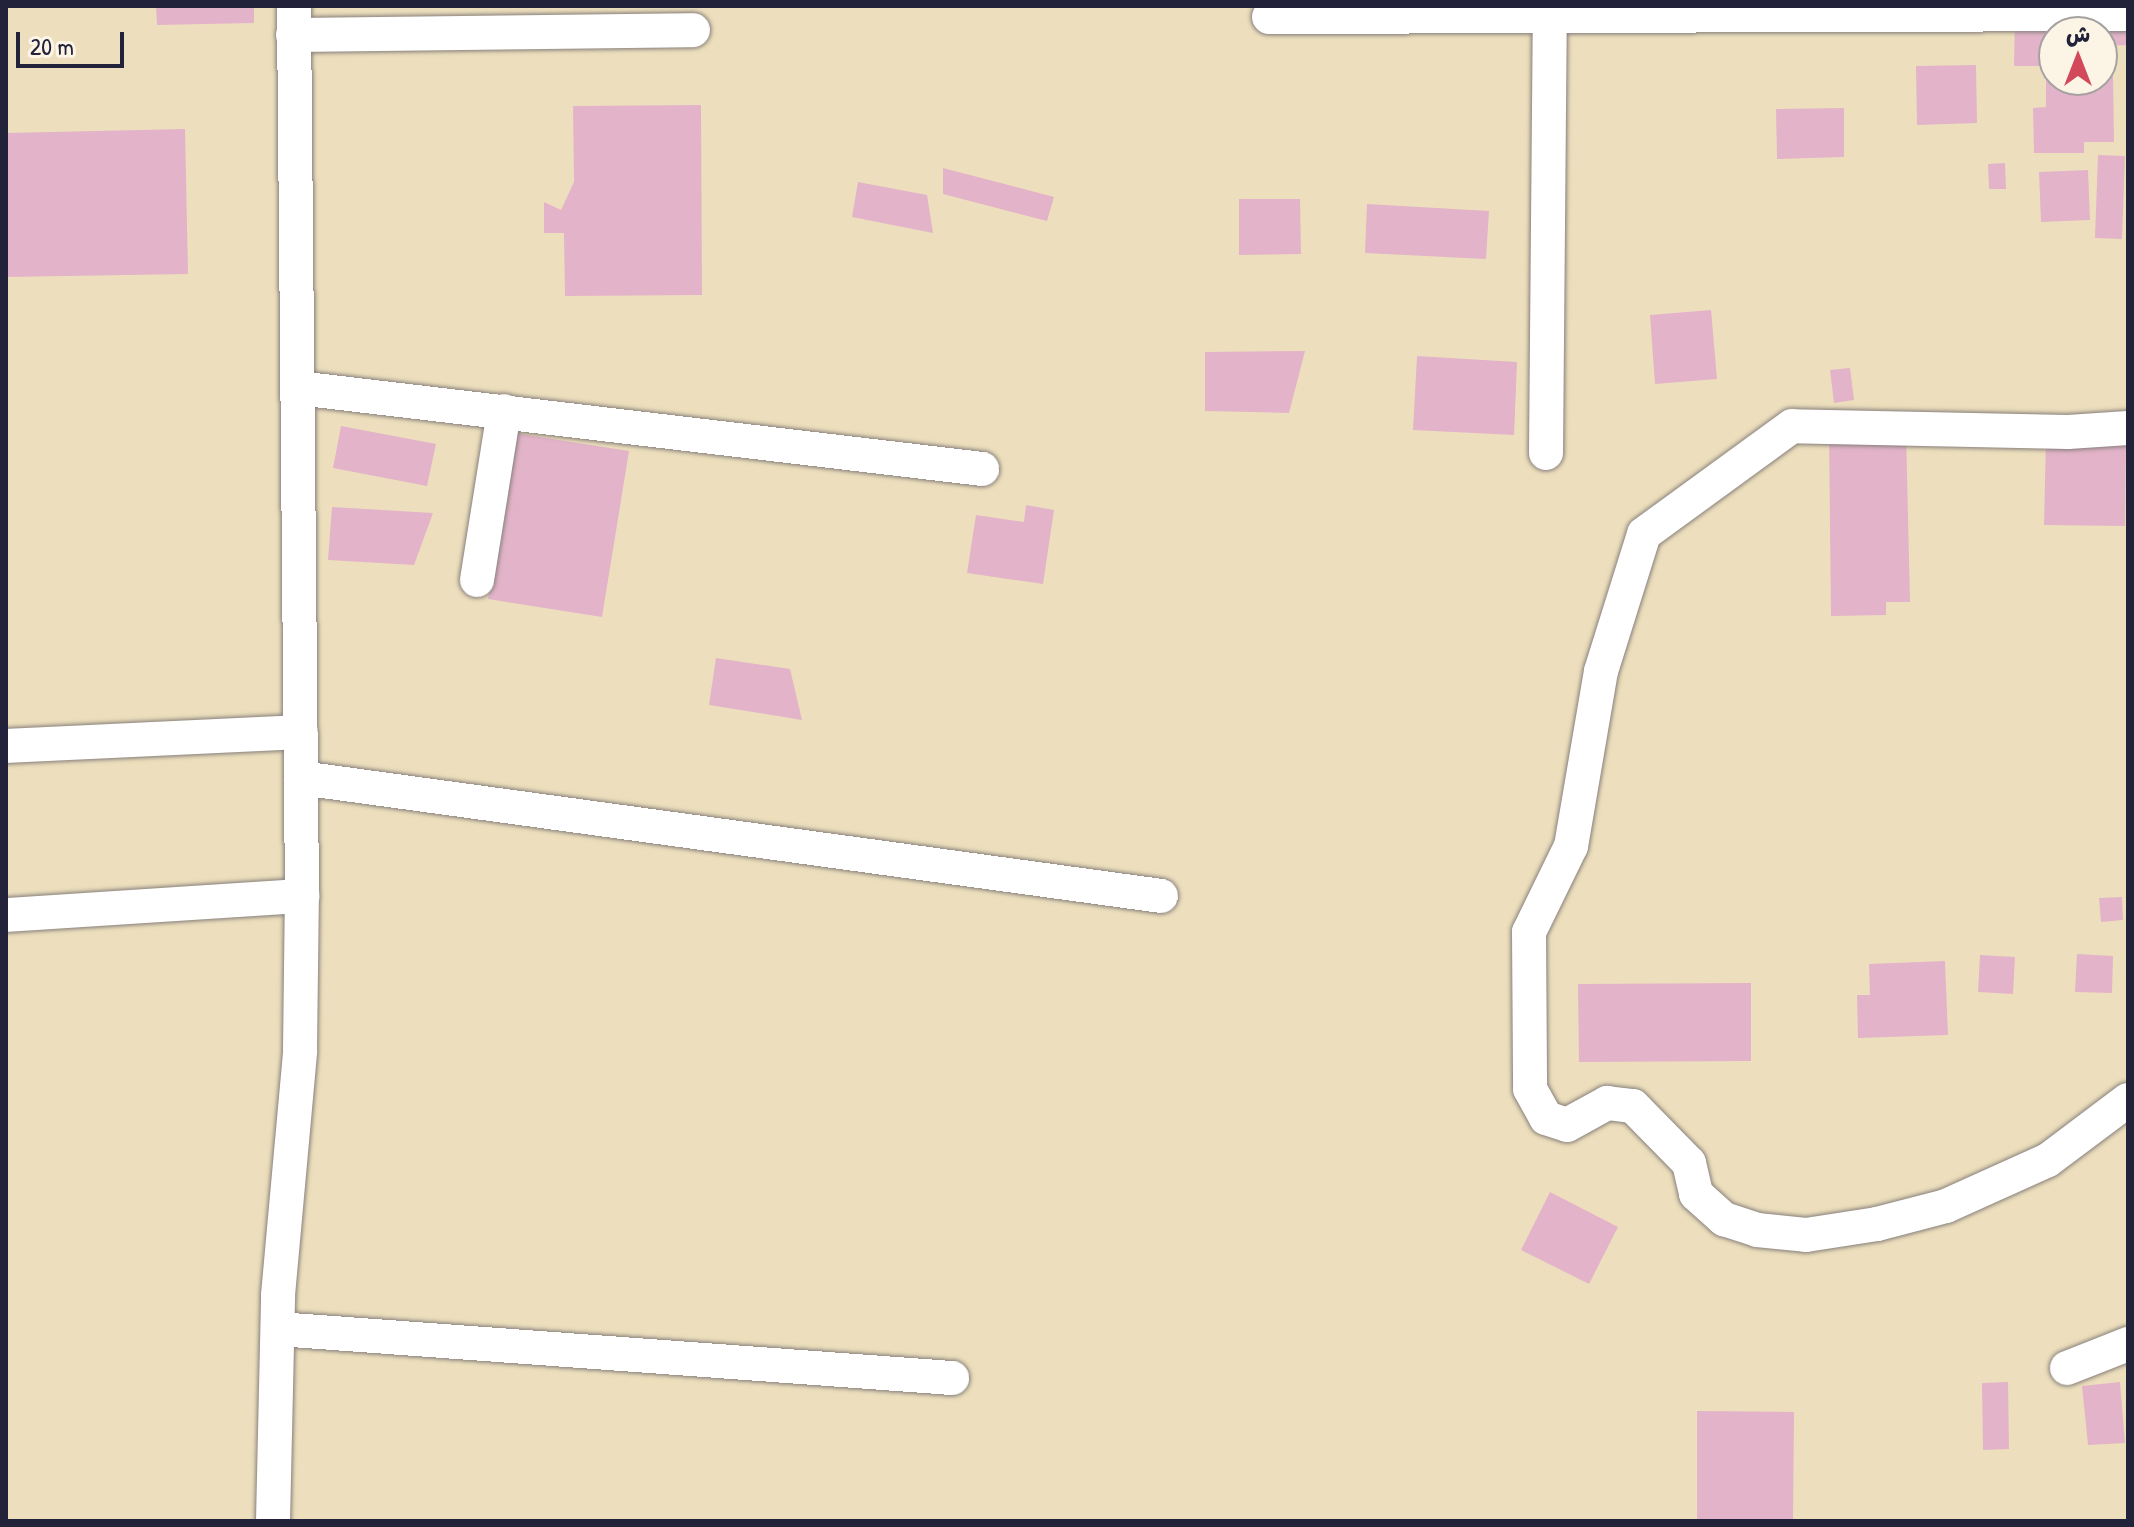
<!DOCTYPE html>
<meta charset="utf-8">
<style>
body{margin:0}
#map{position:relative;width:2134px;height:1527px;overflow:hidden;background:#eddfbd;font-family:"Patrick Hand","Playpen Sans Arabic",sans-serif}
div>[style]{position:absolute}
.building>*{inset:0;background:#e3b3c9}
.roads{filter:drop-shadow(0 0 2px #88807c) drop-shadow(0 0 2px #88807c)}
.minor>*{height:34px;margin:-17px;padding:0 17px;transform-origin:17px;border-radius:17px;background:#fff}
span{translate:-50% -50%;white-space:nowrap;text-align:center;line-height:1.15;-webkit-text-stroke:6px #fcf5e5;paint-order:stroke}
.frame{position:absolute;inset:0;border:8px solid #22223b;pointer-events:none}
.north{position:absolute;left:2038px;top:16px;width:80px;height:80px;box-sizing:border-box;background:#fcf5e5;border:2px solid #a5a1a1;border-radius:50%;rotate:0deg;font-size:22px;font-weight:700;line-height:32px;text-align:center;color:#22223b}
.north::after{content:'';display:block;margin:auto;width:28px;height:36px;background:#d1495b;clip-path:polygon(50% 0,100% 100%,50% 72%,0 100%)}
.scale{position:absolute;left:16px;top:32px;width:108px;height:36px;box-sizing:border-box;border:4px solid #22223b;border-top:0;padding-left:10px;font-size:24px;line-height:28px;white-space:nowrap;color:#22223b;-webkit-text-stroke:6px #fcf5e5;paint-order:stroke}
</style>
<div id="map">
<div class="building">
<i style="clip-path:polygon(156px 6px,254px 6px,254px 23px,157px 25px)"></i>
<i style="clip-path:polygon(2015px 12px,2071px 13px,2070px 32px,2054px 32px,2054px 66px,2014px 66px)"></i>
<i style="clip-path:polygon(2127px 18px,2128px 45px,2102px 46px,2099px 19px)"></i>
<i style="clip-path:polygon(1976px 65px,1977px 123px,1917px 125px,1916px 66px)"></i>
<i style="clip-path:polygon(2113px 75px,2114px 142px,2084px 142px,2084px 153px,2034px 153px,2033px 108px,2046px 107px,2046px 77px,2102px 80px,2102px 76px)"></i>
<i style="clip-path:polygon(701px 105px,702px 295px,565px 296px,564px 233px,544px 233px,544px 202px,561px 210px,574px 182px,573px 106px)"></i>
<i style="clip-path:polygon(1844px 108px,1844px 157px,1777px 159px,1776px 109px)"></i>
<i style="clip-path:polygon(185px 129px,188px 274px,6px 277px,6px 133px)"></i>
<i style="clip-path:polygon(2098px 155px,2125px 156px,2122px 239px,2095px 238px)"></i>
<i style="clip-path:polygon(2005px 163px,2006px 189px,1989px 189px,1988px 164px)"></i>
<i style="clip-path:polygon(943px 168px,1054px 197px,1047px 221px,943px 194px)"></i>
<i style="clip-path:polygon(2088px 170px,2090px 220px,2041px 222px,2039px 172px)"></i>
<i style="clip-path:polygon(858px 182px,927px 195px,933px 233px,852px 217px)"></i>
<i style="clip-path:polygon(1239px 199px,1300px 199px,1301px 254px,1239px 255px)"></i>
<i style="clip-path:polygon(1367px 204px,1489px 211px,1486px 259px,1365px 253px)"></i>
<i style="clip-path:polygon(1711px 310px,1717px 379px,1655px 384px,1650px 315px)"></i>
<i style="clip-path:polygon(1305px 351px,1289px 413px,1205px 411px,1205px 352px)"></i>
<i style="clip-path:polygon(1417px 356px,1517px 362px,1514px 435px,1413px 430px)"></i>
<i style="clip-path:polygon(1850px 368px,1854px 400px,1834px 403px,1830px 370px)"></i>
<i style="clip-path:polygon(341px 426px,436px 444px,427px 486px,333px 468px)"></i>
<i style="clip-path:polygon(1906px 431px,1910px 602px,1886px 602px,1886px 615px,1831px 616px,1829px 432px)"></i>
<i style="clip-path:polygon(514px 433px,629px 451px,602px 617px,488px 599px)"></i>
<i style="clip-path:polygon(2046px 438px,2126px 439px,2125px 526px,2044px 525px)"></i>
<i style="clip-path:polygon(1026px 505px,1054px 510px,1043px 584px,967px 573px,976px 515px,1024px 522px)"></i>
<i style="clip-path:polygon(332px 507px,433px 513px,414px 565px,328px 560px)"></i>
<i style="clip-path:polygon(716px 658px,790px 669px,802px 720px,709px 705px)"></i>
<i style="clip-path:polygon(2122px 897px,2123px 920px,2101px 922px,2099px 898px)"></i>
<i style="clip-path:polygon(2077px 954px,2113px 956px,2112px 993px,2075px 992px)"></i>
<i style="clip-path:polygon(1980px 955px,2015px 957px,2013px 994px,1978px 992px)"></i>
<i style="clip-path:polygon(1945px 961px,1948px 1035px,1858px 1038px,1857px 995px,1870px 995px,1869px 964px)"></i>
<i style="clip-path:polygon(1751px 983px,1751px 1061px,1579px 1062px,1578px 984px)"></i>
<i style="clip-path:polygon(1550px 1192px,1618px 1227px,1589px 1284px,1521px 1250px)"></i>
<i style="clip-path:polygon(2008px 1382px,2009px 1449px,1983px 1450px,1982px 1383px)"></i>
<i style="clip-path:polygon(2120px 1382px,2125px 1443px,2088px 1445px,2082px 1386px)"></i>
<i style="clip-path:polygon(1697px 1411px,1794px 1412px,1793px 1521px,1697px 1521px)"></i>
</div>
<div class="roads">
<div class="minor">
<i style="left:1269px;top:17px;width:859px;rotate:-0.2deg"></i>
<i style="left:293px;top:35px;width:400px;rotate:-0.7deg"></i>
<i style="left:298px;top:388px;width:689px;rotate:6.75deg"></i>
<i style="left:2128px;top:428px;width:60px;rotate:176.2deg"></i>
<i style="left:2068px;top:432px;width:276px;rotate:-178.8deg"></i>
<i style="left:1792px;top:426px;width:183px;rotate:143.9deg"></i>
<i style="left:1644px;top:534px;width:144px;rotate:107.4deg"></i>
<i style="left:1601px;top:671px;width:178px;rotate:99.7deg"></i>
<i style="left:1571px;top:846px;width:96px;rotate:116deg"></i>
<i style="left:1529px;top:932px;width:157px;rotate:89.6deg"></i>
<i style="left:1530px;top:1089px;width:33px;rotate:61deg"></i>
<i style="left:1546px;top:1118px;width:22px;rotate:18deg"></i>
<i style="left:1567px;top:1125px;width:46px;rotate:-28.8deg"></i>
<i style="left:1607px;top:1103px;width:26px;rotate:7deg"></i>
<i style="left:1633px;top:1106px;width:80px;rotate:45.5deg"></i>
<i style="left:1689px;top:1163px;width:32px;rotate:77deg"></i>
<i style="left:1696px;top:1194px;width:38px;rotate:42deg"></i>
<i style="left:1724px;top:1219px;width:35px;rotate:18deg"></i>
<i style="left:1757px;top:1230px;width:49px;rotate:5.8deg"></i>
<i style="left:1806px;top:1235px;width:72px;rotate:-8.8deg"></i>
<i style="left:1877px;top:1224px;width:71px;rotate:-14.6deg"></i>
<i style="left:1946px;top:1206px;width:112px;rotate:-24.3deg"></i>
<i style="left:2048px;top:1160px;width:100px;rotate:-36.9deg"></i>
<i style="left:1546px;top:453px;width:440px;rotate:-89.5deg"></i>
<i style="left:477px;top:580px;width:171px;rotate:-80.9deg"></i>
<i style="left:6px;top:746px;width:295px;rotate:-2.7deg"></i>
<i style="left:301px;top:778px;width:868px;rotate:7.81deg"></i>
<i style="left:6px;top:915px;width:297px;rotate:-3.7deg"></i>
<i style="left:278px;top:1329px;width:676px;rotate:4.16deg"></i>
<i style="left:2067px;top:1368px;width:66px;rotate:-21.5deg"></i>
<i style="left:273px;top:1521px;width:226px;rotate:-88.7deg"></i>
<i style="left:278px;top:1295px;width:245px;rotate:-84.8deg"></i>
<i style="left:300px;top:1051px;width:155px;rotate:-89.3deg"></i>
<i style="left:302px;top:896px;width:890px;rotate:-90.52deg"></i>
</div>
</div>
<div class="frame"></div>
<div class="north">ش</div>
<div class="scale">20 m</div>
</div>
